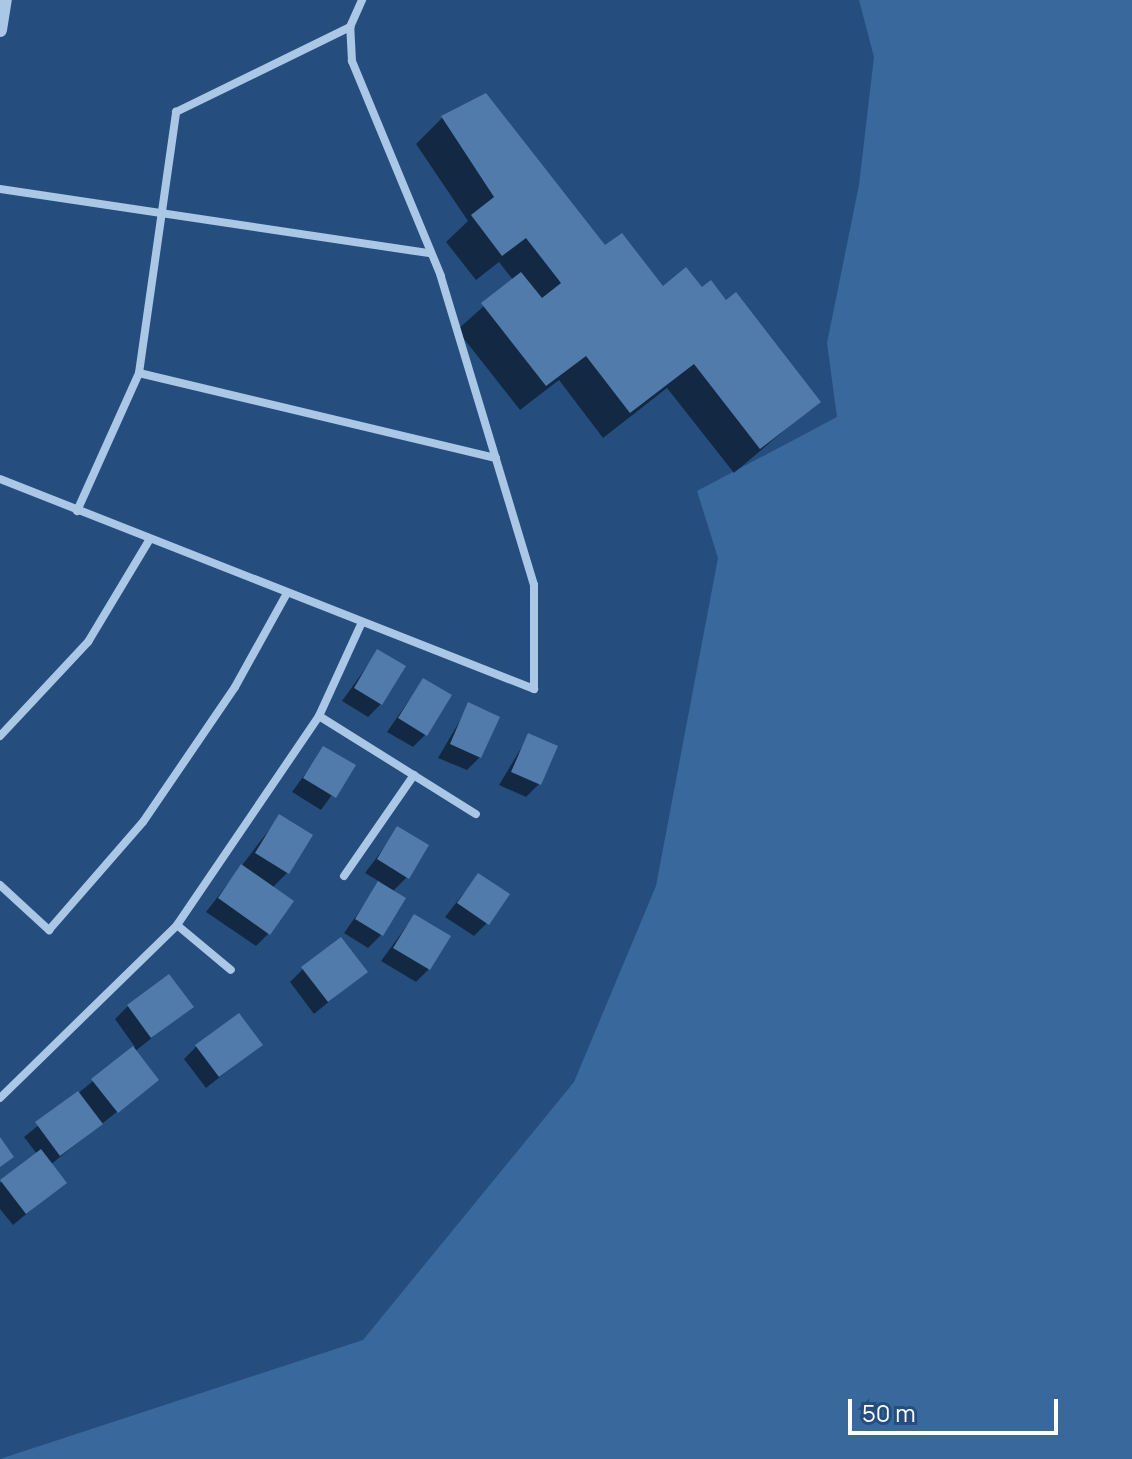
<!DOCTYPE html>
<style>
body{margin:0}
#map{position:relative;width:1132px;height:1459px;overflow:hidden;background:#254e7f;font-family:Manrope,sans-serif}
div>[style]{position:absolute}
.green>*{inset:0;background:#39689d}
.shadow>*{inset:0;background:#0007}
.building>*{inset:0;background:#517baa}
.minor>*{height:8px;margin:-4px;padding:0 4px;transform-origin:4px;border-radius:4px;background:#abc7e6}
.tertiary>*{height:14px;margin:-7px;padding:0 7px;transform-origin:7px;border-radius:7px;background:#abc7e6}
span{translate:-50% -50%;white-space:nowrap;text-align:center;line-height:1.15;-webkit-text-stroke:6px #254e7f;paint-order:stroke}
.scale{position:absolute;left:848px;top:1399px;width:210px;height:36px;box-sizing:border-box;border:4px solid #fff;border-top:0;padding-left:10px;font-size:24px;line-height:28px;white-space:nowrap;color:#fff;-webkit-text-stroke:6px #254e7f;paint-order:stroke}
</style>
<div id="map">
<div class="green">
<i style="clip-path:polygon(859px 0,1132px 0,1132px 1459px,0 1459px,363px 1340px,574px 1082px,656px 886px,718px 558px,697px 491px,837px 417px,827px 343px,859px 185px,874px 57px)"></i>
</div>
<div class="shadow">
<i style="clip-path:polygon(486px 96px,605px 248px,662px 288px,701px 290px,726px 302px,818px 402px,734px 473px,667px 388px,603px 438px,559px 380px,520px 410px,457px 330px,513px 280px,499px 262px,476px 280px,446px 242px,468px 221px,416px 144px,442px 118px)"></i>
<i style="clip-path:polygon(378px 651px,381px 704px,368px 717px,342px 701px)"></i>
<i style="clip-path:polygon(423px 680px,426px 734px,413px 747px,387px 732px)"></i>
<i style="clip-path:polygon(469px 705px,480px 757px,467px 770px,438px 758px)"></i>
<i style="clip-path:polygon(529px 735px,539px 784px,526px 797px,499px 785px)"></i>
<i style="clip-path:polygon(324px 748px,353px 766px,321px 810px,292px 792px)"></i>
<i style="clip-path:polygon(279px 817px,287px 873px,272px 888px,269px 933px,256px 946px,206px 912px)"></i>
<i style="clip-path:polygon(398px 829px,407px 877px,392px 892px,381px 935px,368px 948px,344px 933px,380px 882px,365px 873px)"></i>
<i style="clip-path:polygon(478px 875px,487px 923px,474px 936px,445px 917px)"></i>
<i style="clip-path:polygon(414px 916px,429px 969px,416px 982px,381px 961px)"></i>
<i style="clip-path:polygon(303px 969px,365px 972px,314px 1014px,290px 982px)"></i>
<i style="clip-path:polygon(128px 1006px,191px 1007px,134px 1052px,157px 1080px,50px 1165px,64px 1183px,13px 1225px,0 1209px,0 1183px,37px 1154px,24px 1137px,135px 1047px,115px 1019px)"></i>
<i style="clip-path:polygon(260px 1045px,206px 1088px,184px 1059px,197px 1046px)"></i>
</div>
<div class="building">
<i style="clip-path:polygon(486px 93px,605px 245px,622px 233px,663px 286px,686px 267px,702px 287px,711px 280px,726px 300px,736px 292px,821px 402px,760px 449px,694px 364px,630px 413px,586px 356px,546px 386px,481px 303px,521px 272px,542px 298px,561px 283px,526px 238px,502px 256px,471px 215px,494px 197px,441px 116px)"></i>
<i style="clip-path:polygon(377px 649px,406px 666px,382px 705px,354px 688px)"></i>
<i style="clip-path:polygon(423px 678px,452px 695px,427px 736px,398px 718px)"></i>
<i style="clip-path:polygon(468px 702px,500px 717px,481px 758px,450px 744px)"></i>
<i style="clip-path:polygon(528px 733px,558px 746px,541px 785px,511px 772px)"></i>
<i style="clip-path:polygon(323px 746px,356px 765px,336px 798px,303px 778px)"></i>
<i style="clip-path:polygon(279px 814px,313px 835px,289px 874px,255px 853px)"></i>
<i style="clip-path:polygon(397px 826px,429px 845px,409px 879px,377px 859px)"></i>
<i style="clip-path:polygon(241px 864px,294px 901px,270px 935px,218px 898px)"></i>
<i style="clip-path:polygon(478px 873px,510px 894px,489px 925px,457px 903px)"></i>
<i style="clip-path:polygon(378px 881px,406px 898px,383px 936px,355px 919px)"></i>
<i style="clip-path:polygon(414px 914px,451px 936px,430px 970px,393px 948px)"></i>
<i style="clip-path:polygon(341px 937px,368px 972px,328px 1002px,301px 967px)"></i>
<i style="clip-path:polygon(169px 974px,194px 1007px,151px 1038px,127px 1005px)"></i>
<i style="clip-path:polygon(239px 1013px,263px 1045px,219px 1077px,195px 1045px)"></i>
<i style="clip-path:polygon(133px 1046px,159px 1080px,118px 1113px,91px 1079px)"></i>
<i style="clip-path:polygon(78px 1091px,103px 1124px,60px 1156px,35px 1122px)"></i>
<i style="clip-path:polygon(0 1137px,14px 1157px,0 1167px)"></i>
<i style="clip-path:polygon(41px 1149px,67px 1183px,26px 1214px,0 1180px)"></i>
</div>
<div class="minor">
<i style="left:0;top:189px;width:434px;rotate:8.5deg"></i>
<i style="left:139px;top:373px;width:367px;rotate:13.4deg"></i>
<i style="left:0;top:479px;width:574px;rotate:21.47deg"></i>
<i style="left:534px;top:689px;width:104px;rotate:-90deg"></i>
<i style="left:534px;top:585px;width:323px;rotate:-106.8deg"></i>
<i style="left:441px;top:276px;width:233px;rotate:-112.5deg"></i>
<i style="left:352px;top:61px;width:34px;rotate:-93deg"></i>
<i style="left:350px;top:27px;width:30px;rotate:-66deg"></i>
<i style="left:77px;top:511px;width:151px;rotate:-65.8deg"></i>
<i style="left:139px;top:373px;width:264px;rotate:-81.9deg"></i>
<i style="left:176px;top:112px;width:194px;rotate:-26deg"></i>
<i style="left:319px;top:716px;width:185px;rotate:32deg"></i>
<i style="left:0;top:736px;width:129px;rotate:-46.9deg"></i>
<i style="left:88px;top:642px;width:120px;rotate:-59deg"></i>
<i style="left:344px;top:876px;width:123px;rotate:-55.3deg"></i>
<i style="left:0;top:885px;width:67px;rotate:42.6deg"></i>
<i style="left:49px;top:930px;width:143px;rotate:-49deg"></i>
<i style="left:143px;top:822px;width:163px;rotate:-55.7deg"></i>
<i style="left:235px;top:687px;width:107px;rotate:-61deg"></i>
<i style="left:177px;top:925px;width:70px;rotate:39.8deg"></i>
<i style="left:0;top:1098px;width:248px;rotate:-44.3deg"></i>
<i style="left:177px;top:925px;width:253px;rotate:-55.8deg"></i>
<i style="left:319px;top:716px;width:103px;rotate:-65.4deg"></i>
</div>
<div class="tertiary">
<i style="left:0;top:30px;width:30px;rotate:-81deg"></i>
</div>
<div class="scale">50 m</div>
</div>
